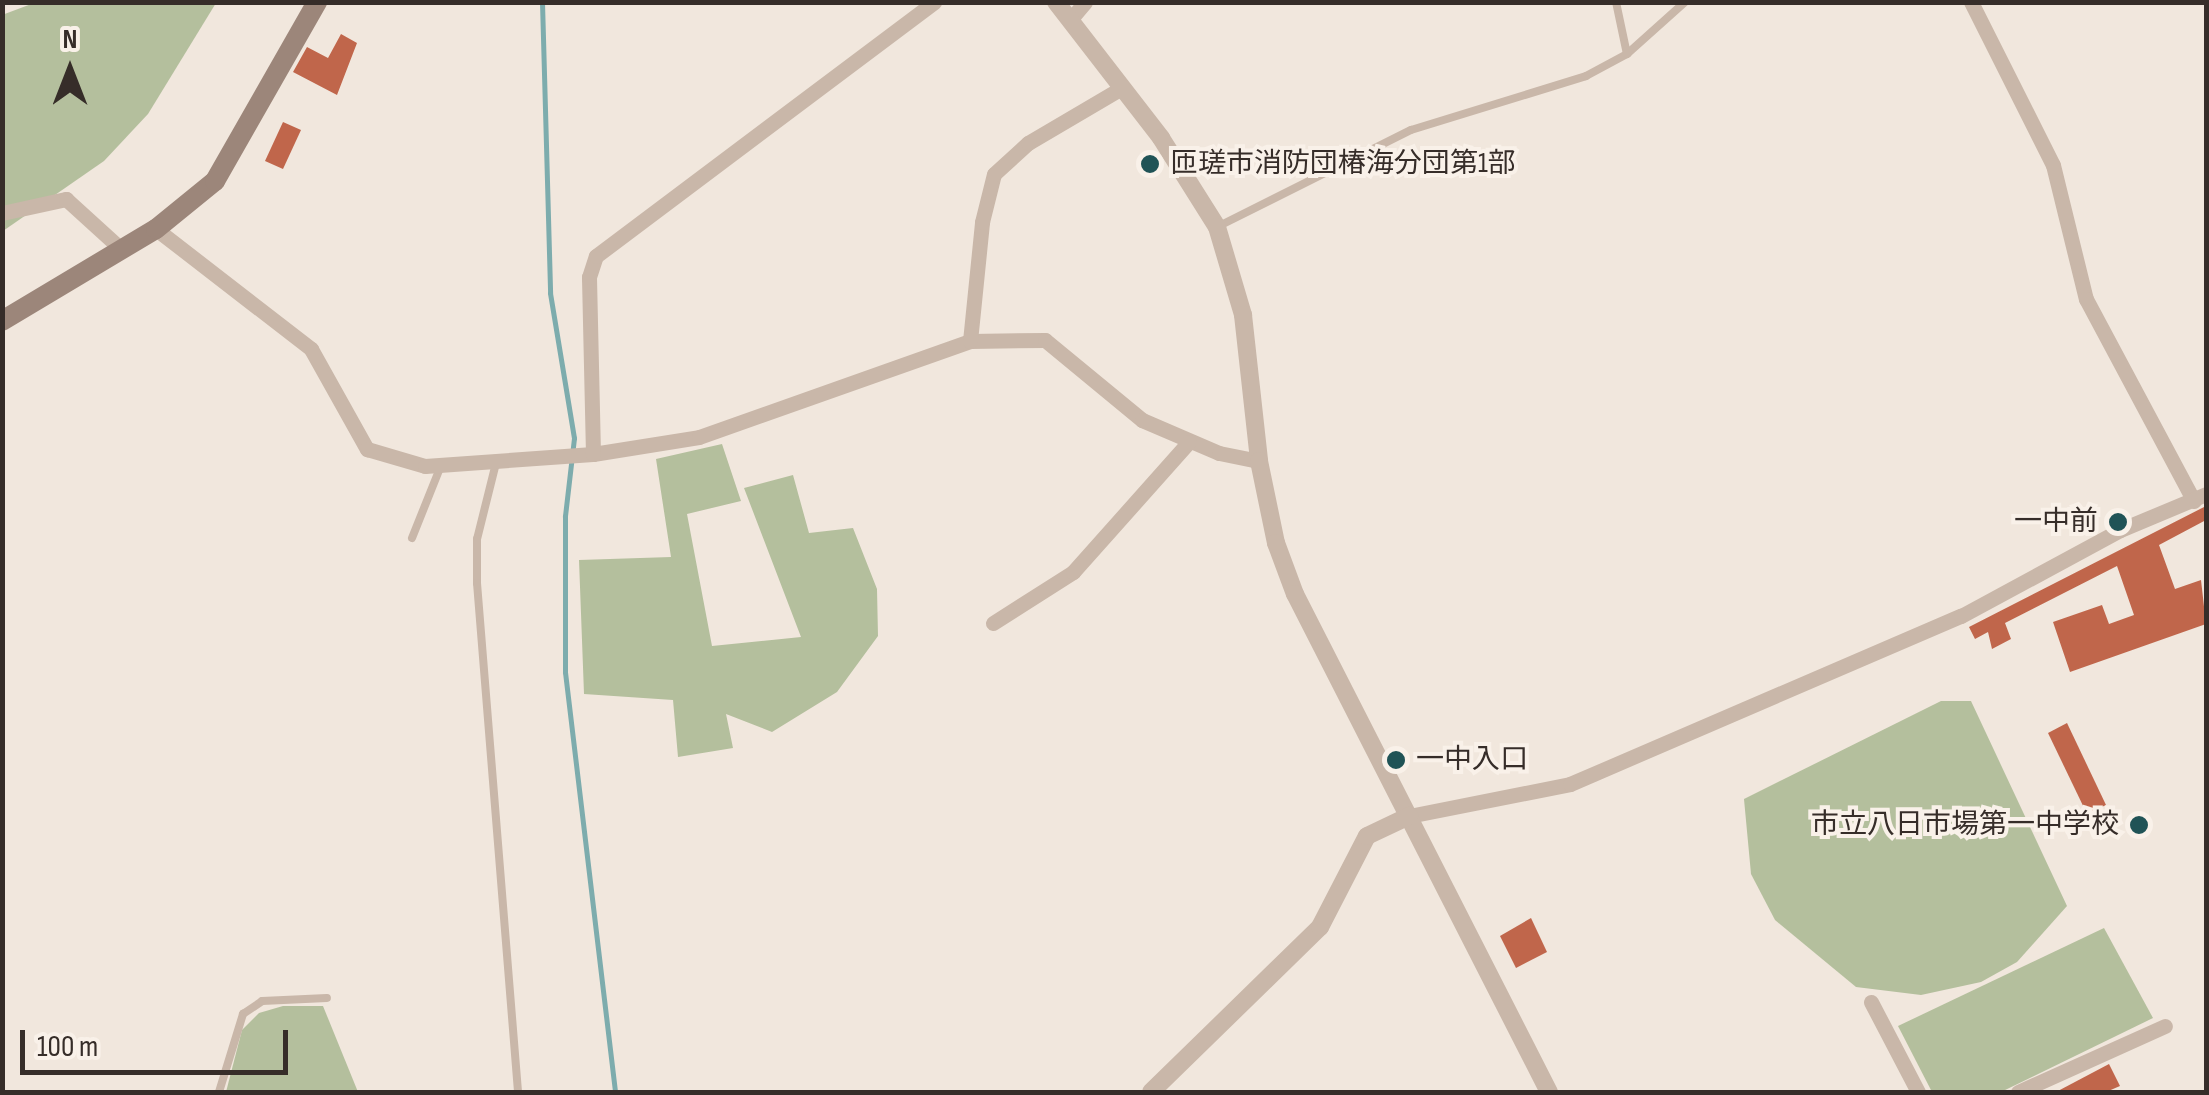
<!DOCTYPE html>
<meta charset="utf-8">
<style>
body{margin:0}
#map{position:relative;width:2209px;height:1095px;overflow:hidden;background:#f1e7dd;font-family:"Sofia Sans Condensed","Noto Sans JP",sans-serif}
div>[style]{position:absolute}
.green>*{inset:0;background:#b4bf9d}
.stream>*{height:5px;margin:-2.5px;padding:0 2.5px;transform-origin:2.5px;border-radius:2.5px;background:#7dacad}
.building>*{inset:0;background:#c0664b}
.service>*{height:8px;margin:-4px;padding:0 4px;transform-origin:4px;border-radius:4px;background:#c9b7a9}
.minor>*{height:15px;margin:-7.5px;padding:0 7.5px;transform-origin:7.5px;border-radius:7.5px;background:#c9b7a9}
.tertiary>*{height:18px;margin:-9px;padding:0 9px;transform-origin:9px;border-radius:9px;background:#c9b7a9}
.secondary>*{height:20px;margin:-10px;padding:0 10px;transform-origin:10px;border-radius:10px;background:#9c867a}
.dots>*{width:28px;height:28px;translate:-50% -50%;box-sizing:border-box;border:5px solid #f9f1e9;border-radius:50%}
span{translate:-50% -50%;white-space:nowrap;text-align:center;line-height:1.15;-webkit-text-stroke:8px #f9f1e9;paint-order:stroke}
.poi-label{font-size:28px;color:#362d29}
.left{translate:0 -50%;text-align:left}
.right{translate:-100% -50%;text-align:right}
.frame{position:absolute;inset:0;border:5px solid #362d29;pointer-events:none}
.north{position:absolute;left:20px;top:20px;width:100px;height:100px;-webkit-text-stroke:8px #f9f1e9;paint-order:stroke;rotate:0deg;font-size:28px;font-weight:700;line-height:40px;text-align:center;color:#362d29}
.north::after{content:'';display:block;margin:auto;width:35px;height:45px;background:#362d29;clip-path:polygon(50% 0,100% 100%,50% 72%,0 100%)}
.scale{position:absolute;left:20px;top:1030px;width:268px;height:45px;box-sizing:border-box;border:5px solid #362d29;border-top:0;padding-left:12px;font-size:30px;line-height:35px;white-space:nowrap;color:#362d29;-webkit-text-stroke:8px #f9f1e9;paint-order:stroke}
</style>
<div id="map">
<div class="green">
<i style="clip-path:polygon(34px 3px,216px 3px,148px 114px,104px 161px,3px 231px,2px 15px)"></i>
<i style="clip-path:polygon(722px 444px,741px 501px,687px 514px,712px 646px,801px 637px,744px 488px,793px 475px,809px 533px,853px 528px,877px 589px,878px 636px,837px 692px,772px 732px,726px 714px,733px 748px,678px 757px,673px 700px,584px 694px,579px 560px,671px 557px,656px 459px)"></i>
<i style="clip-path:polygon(1941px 701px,1971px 701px,2067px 906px,2017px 962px,1981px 982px,1921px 995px,1856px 987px,1775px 920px,1751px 874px,1744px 799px)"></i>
<i style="clip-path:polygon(2104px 928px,2153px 1018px,2001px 1092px,1932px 1092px,1898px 1026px)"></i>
<i style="clip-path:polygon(283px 1006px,323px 1006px,358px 1092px,226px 1092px,242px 1030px,259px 1013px)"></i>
</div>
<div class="stream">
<i style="left:542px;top:2px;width:291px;rotate:88.4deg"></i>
<i style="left:550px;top:293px;width:147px;rotate:80.6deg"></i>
<i style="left:574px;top:438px;width:79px;rotate:96.6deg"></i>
<i style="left:565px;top:516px;width:156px;rotate:90deg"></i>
<i style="left:565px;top:672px;width:423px;rotate:83.2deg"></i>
</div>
<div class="building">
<i style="clip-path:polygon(341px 34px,357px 43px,337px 95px,293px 72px,307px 47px,328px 58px)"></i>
<i style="clip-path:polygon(283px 122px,301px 130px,283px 169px,265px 161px)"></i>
<i style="clip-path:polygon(2206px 506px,2206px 520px,2159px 545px,2175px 589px,2201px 580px,2206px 624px,2070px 672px,2053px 622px,2102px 605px,2109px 624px,2134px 615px,2117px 566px,2005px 623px,2011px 639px,1992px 649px,1988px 632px,1975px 639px,1969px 627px)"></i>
<i style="clip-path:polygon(2067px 723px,2106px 805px,2087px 814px,2048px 733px)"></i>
<i style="clip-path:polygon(1531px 918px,1547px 952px,1516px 968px,1500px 936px)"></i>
<i style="clip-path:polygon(2109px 1064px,2120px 1086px,2106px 1092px,2056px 1092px)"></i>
</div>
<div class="service">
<i style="left:1616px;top:2px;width:53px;rotate:78.1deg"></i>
<i style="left:1217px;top:227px;width:217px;rotate:-26.6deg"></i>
<i style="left:1411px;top:130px;width:183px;rotate:-17.1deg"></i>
<i style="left:1586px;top:76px;width:47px;rotate:-28.2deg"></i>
<i style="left:1627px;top:54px;width:78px;rotate:-41.9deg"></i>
<i style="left:496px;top:463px;width:78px;rotate:104deg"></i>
<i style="left:477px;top:539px;width:44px;rotate:90deg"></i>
<i style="left:477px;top:583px;width:511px;rotate:85.39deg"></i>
<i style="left:412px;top:538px;width:75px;rotate:-68.2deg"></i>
<i style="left:219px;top:1092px;width:82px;rotate:-72.9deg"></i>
<i style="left:243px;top:1014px;width:23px;rotate:-34deg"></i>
<i style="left:262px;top:1001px;width:65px;rotate:-2.6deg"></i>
</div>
<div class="minor">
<i style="left:1971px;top:2px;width:182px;rotate:63.3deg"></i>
<i style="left:2053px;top:165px;width:138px;rotate:76.2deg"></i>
<i style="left:2086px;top:299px;width:229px;rotate:61.9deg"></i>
<i style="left:1070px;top:20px;width:23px;rotate:-50deg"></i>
<i style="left:2px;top:213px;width:66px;rotate:-12.3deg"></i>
<i style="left:66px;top:199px;width:74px;rotate:42.3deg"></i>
<i style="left:156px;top:229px;width:196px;rotate:37.7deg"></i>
<i style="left:311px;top:349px;width:115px;rotate:60.8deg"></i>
<i style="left:367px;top:449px;width:60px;rotate:16.3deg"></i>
<i style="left:425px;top:466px;width:168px;rotate:-4.1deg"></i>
<i style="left:593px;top:454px;width:107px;rotate:-9.1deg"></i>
<i style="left:699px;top:437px;width:288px;rotate:-19.5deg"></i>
<i style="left:970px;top:341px;width:75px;rotate:-0.8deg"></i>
<i style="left:1045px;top:340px;width:126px;rotate:39.5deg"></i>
<i style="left:1142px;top:420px;width:84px;rotate:23.2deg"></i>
<i style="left:1219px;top:453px;width:41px;rotate:11.3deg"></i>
<i style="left:970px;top:341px;width:120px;rotate:-84.2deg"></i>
<i style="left:982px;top:222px;width:49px;rotate:-76deg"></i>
<i style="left:994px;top:174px;width:46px;rotate:-42.4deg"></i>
<i style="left:1028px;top:143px;width:110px;rotate:-30.5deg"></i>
<i style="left:593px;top:454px;width:177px;rotate:-91.3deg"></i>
<i style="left:589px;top:277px;width:22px;rotate:-72deg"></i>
<i style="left:596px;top:256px;width:423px;rotate:-36.9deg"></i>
<i style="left:993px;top:623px;width:95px;rotate:-32.5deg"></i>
<i style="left:1073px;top:572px;width:174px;rotate:-48.3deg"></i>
<i style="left:1409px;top:816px;width:164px;rotate:-11.2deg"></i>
<i style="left:1570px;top:784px;width:426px;rotate:-23.3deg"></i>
<i style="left:1961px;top:616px;width:181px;rotate:-28.4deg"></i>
<i style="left:2120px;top:530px;width:93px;rotate:-22.7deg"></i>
<i style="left:1871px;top:1002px;width:102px;rotate:62.4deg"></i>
<i style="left:2018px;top:1092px;width:161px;rotate:-24.2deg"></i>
</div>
<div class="tertiary">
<i style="left:1056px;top:2px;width:172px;rotate:52.3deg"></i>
<i style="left:1161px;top:138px;width:105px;rotate:57.8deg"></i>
<i style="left:1217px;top:227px;width:92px;rotate:73.5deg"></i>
<i style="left:1243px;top:315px;width:147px;rotate:83.7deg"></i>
<i style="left:1259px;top:461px;width:84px;rotate:78.3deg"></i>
<i style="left:1276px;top:543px;width:54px;rotate:69.6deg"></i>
<i style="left:1295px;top:594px;width:559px;rotate:62.98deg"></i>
<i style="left:1151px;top:1092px;width:236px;rotate:-44.3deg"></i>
<i style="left:1320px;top:927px;width:102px;rotate:-62.7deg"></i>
<i style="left:1367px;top:836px;width:47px;rotate:-25.5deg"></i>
</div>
<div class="secondary">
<i style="left:2px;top:321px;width:179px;rotate:-30.9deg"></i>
<i style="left:156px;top:229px;width:76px;rotate:-39.1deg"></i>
<i style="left:215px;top:181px;width:206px;rotate:-60.3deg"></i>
</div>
<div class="dots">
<i style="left:1150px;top:164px;background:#205356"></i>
<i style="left:2118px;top:522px;background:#205356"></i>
<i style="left:1396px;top:760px;background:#205356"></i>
<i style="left:2139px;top:825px;background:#205356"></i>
</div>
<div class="poi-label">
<span class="left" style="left:1170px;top:164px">匝瑳市消防団椿海分団第1部</span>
<span class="right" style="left:2098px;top:522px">一中前</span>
<span class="left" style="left:1416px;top:760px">一中入口</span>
<span class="right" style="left:2119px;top:825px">市立八日市場第一中学校</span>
</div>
<div class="frame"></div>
<div class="north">N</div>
<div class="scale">100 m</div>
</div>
